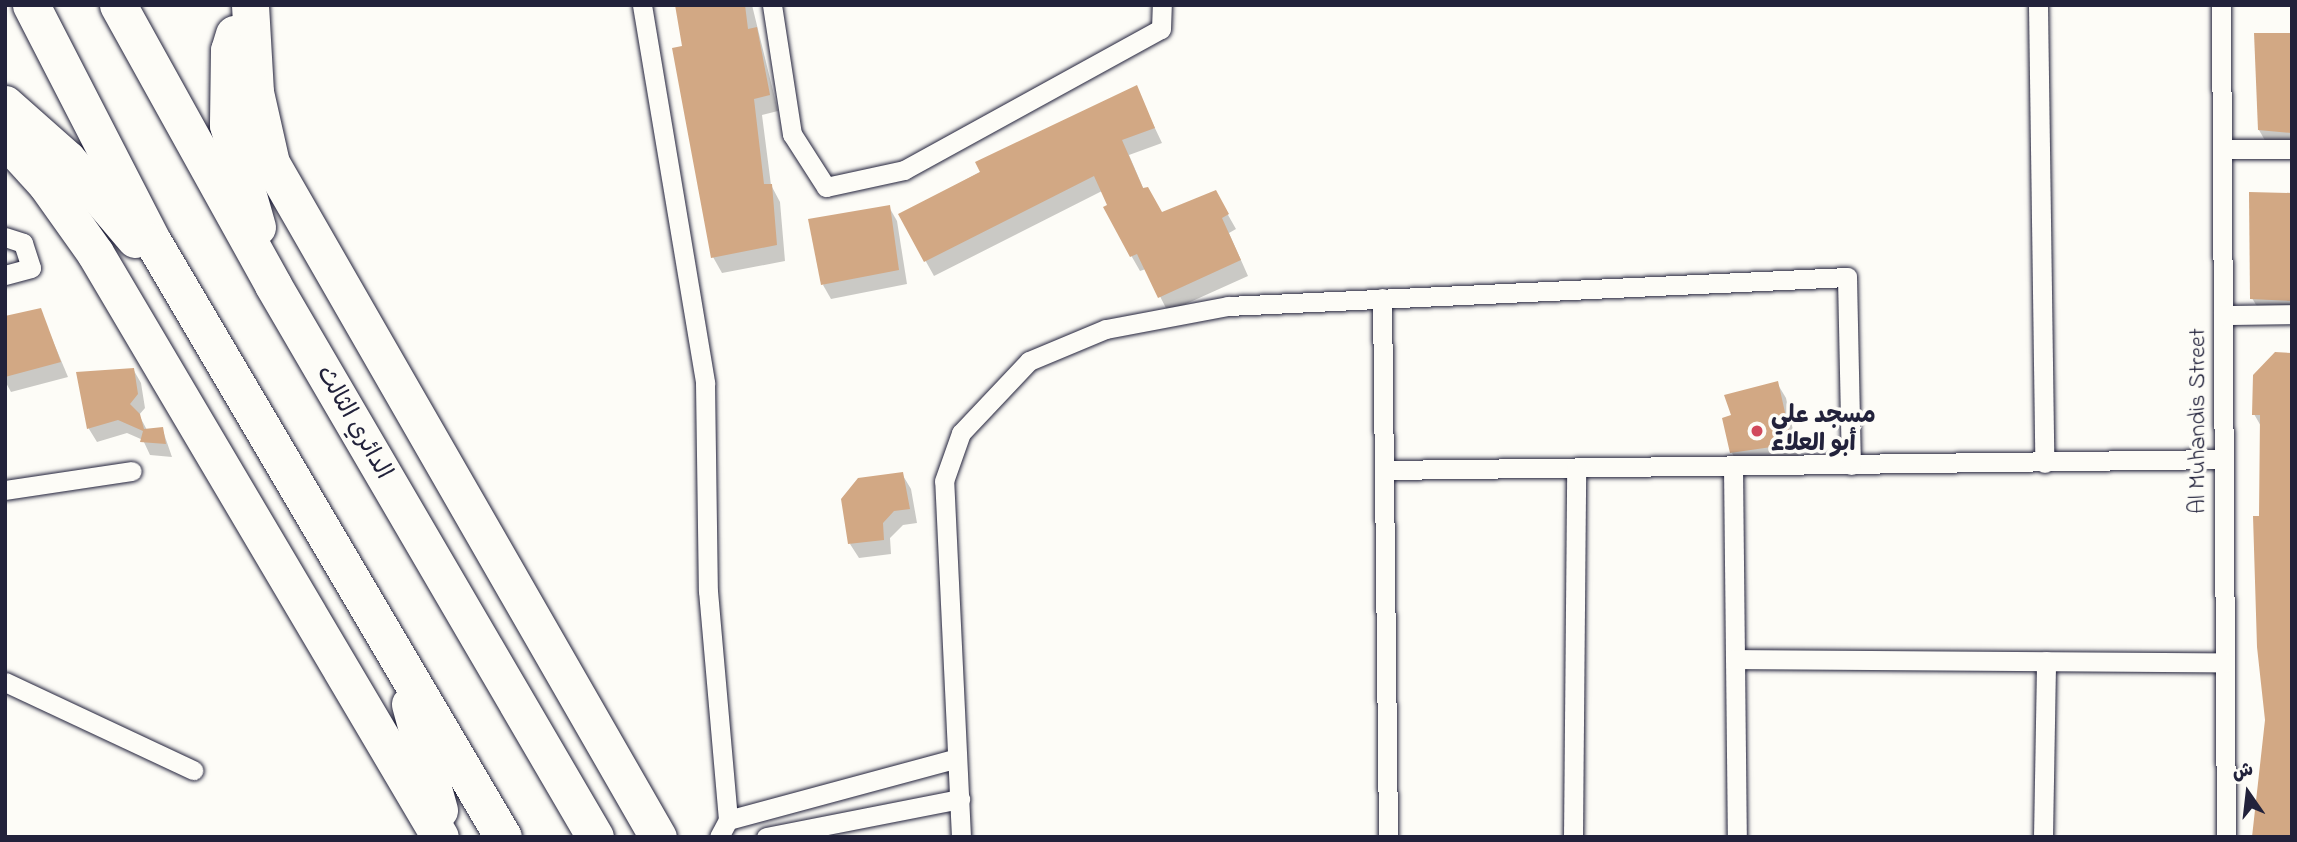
<!DOCTYPE html>
<meta charset="utf-8">
<style>
body{margin:0}
#map{position:relative;width:2297px;height:842px;overflow:hidden;background:#fdfcf7;font-family:"Indie Flower","Playpen Sans Arabic",sans-serif}
div>[style]{position:absolute}
.shadow>*{inset:0;background:#0003}
.building>*{inset:0;background:#d2a884}
.roads{filter:drop-shadow(0 0 2px #22223b) drop-shadow(0 0 2px #22223b)}
.street>*{height:19px;margin:-9.5px;padding:0 9.5px;transform-origin:9.5px;border-radius:9.5px;background:#fdfcf7}
.highway>*{height:37px;margin:-18.5px;padding:0 18.5px;transform-origin:18.5px;border-radius:18.5px;background:#fdfcf7}
.dots>*{width:19px;height:19px;translate:-50% -50%;box-sizing:border-box;border:4px solid #fdfcf7;border-radius:50%}
span{translate:-50% -50%;white-space:nowrap;text-align:center;line-height:1.15;-webkit-text-stroke:7px #fdfcf7;paint-order:stroke}
.poi-label{font-size:24px;color:#22223b;font-weight:700}
.left{translate:0 -50%;text-align:left}
.street-label{font-size:24px;color:#22223b}
.frame{position:absolute;inset:0;border:7px solid #22223b;pointer-events:none}
.north{position:absolute;left:2213px;top:758px;width:70px;height:70px;-webkit-text-stroke:5px #fdfcf7;paint-order:stroke;rotate:346deg;font-size:19px;font-weight:700;line-height:28px;text-align:center;color:#22223b}
.north::after{content:'';display:block;margin:auto;width:24px;height:32px;background:#22223b;clip-path:polygon(50% 0,100% 100%,50% 72%,0 100%)}
</style>
<div id="map">
<div class="shadow">
<i style="clip-path:polygon(679px 5px,752px 5px,778px 111px,762px 115px,771px 185px,780px 202px,785px 261px,722px 273px,713px 257px)"></i>
<i style="clip-path:polygon(2292px 36px,2292px 145px,2267px 144px,2259px 130px)"></i>
<i style="clip-path:polygon(1136px 88px,1162px 143px,1129px 155px,1144px 190px,1161px 215px,1215px 192px,1236px 229px,1229px 233px,1248px 276px,1168px 312px,1146px 269px,1140px 271px,1132px 257px,1105px 208px,1109px 205px,1102px 191px,934px 276px,900px 215px)"></i>
<i style="clip-path:polygon(2292px 195px,2292px 317px,2262px 315px,2252px 298px)"></i>
<i style="clip-path:polygon(889px 207px,897px 221px,907px 284px,831px 299px,823px 285px)"></i>
<i style="clip-path:polygon(40px 310px,68px 377px,11px 392px,5px 381px,5px 318px)"></i>
<i style="clip-path:polygon(2292px 354px,2267px 720px,2262px 428px,2254px 414px)"></i>
<i style="clip-path:polygon(133px 369px,141px 383px,145px 408px,139px 415px,147px 430px,162px 428px,172px 457px,150px 455px,143px 440px,127px 433px,97px 442px,89px 429px,78px 374px)"></i>
<i style="clip-path:polygon(1777px 383px,1786px 398px,1799px 458px,1740px 467px,1732px 453px)"></i>
<i style="clip-path:polygon(902px 474px,911px 489px,917px 523px,903px 525px,890px 538px,891px 554px,859px 558px,850px 544px)"></i>
</div>
<div class="building">
<i style="clip-path:polygon(675px 5px,745px 5px,748px 29px,757px 27px,770px 95px,754px 99px,764px 184px,772px 184px,777px 245px,711px 258px,672px 48px,682px 46px)"></i>
<i style="clip-path:polygon(2254px 33px,2292px 33px,2292px 133px,2258px 130px)"></i>
<i style="clip-path:polygon(1137px 85px,1155px 128px,1122px 140px,1143px 188px,1148px 187px,1162px 212px,1216px 190px,1229px 214px,1222px 218px,1241px 260px,1158px 298px,1137px 254px,1130px 257px,1103px 207px,1107px 205px,1094px 176px,924px 262px,898px 214px,980px 172px,975px 162px)"></i>
<i style="clip-path:polygon(2249px 192px,2292px 193px,2292px 301px,2250px 299px)"></i>
<i style="clip-path:polygon(890px 205px,899px 270px,821px 285px,808px 219px)"></i>
<i style="clip-path:polygon(41px 308px,61px 362px,5px 377px,5px 316px)"></i>
<i style="clip-path:polygon(2275px 352px,2292px 353px,2292px 837px,2252px 837px,2265px 720px,2257px 647px,2253px 516px,2259px 516px,2260px 415px,2252px 415px,2253px 375px)"></i>
<i style="clip-path:polygon(134px 368px,138px 394px,130px 404px,140px 414px,144px 429px,163px 427px,166px 444px,140px 442px,143px 431px,118px 420px,87px 429px,76px 372px)"></i>
<i style="clip-path:polygon(1778px 381px,1792px 444px,1730px 453px,1722px 418px,1731px 415px,1724px 395px)"></i>
<i style="clip-path:polygon(903px 472px,910px 509px,894px 511px,883px 523px,884px 540px,848px 544px,841px 499px,858px 478px)"></i>
</div>
<div class="roads">
<div class="street">
<i style="left:642px;top:5px;width:383px;rotate:80.5deg"></i>
<i style="left:705px;top:383px;width:208px;rotate:89.2deg"></i>
<i style="left:708px;top:591px;width:230px;rotate:85deg"></i>
<i style="left:728px;top:820px;width:19px;rotate:118deg"></i>
<i style="left:772px;top:5px;width:131px;rotate:81.2deg"></i>
<i style="left:792px;top:134px;width:63px;rotate:57.3deg"></i>
<i style="left:826px;top:187px;width:80px;rotate:-12.3deg"></i>
<i style="left:904px;top:170px;width:293px;rotate:-28.8deg"></i>
<i style="left:1161px;top:29px;width:24px;rotate:-88deg"></i>
<i style="left:2038px;top:5px;width:458px;rotate:89.2deg"></i>
<i style="left:2221px;top:5px;width:832px;rotate:89.66deg"></i>
<i style="left:2222px;top:149px;width:70px"></i>
<i style="left:5px;top:237px;width:19px;rotate:18deg"></i>
<i style="left:23px;top:243px;width:26px;rotate:72deg"></i>
<i style="left:31px;top:268px;width:27px;rotate:165deg"></i>
<i style="left:1382px;top:298px;width:539px;rotate:89.36deg"></i>
<i style="left:2223px;top:315px;width:69px;rotate:-0.8deg"></i>
<i style="left:1733px;top:467px;width:370px;rotate:89.4deg"></i>
<i style="left:1384px;top:470px;width:840px;rotate:-0.75deg"></i>
<i style="left:5px;top:490px;width:128px;rotate:-8.5deg"></i>
<i style="left:1735px;top:659px;width:490px;rotate:0.4deg"></i>
<i style="left:5px;top:682px;width:208px;rotate:25.1deg"></i>
<i style="left:728px;top:820px;width:237px;rotate:-15.1deg"></i>
<i style="left:766px;top:837px;width:198px;rotate:-11.1deg"></i>
<i style="left:961px;top:837px;width:356px;rotate:-92.7deg"></i>
<i style="left:944px;top:481px;width:51px;rotate:-70.5deg"></i>
<i style="left:961px;top:433px;width:99px;rotate:-46.6deg"></i>
<i style="left:1029px;top:361px;width:83px;rotate:-22.6deg"></i>
<i style="left:1106px;top:329px;width:124px;rotate:-10.7deg"></i>
<i style="left:1228px;top:306px;width:620px;rotate:-2.68deg"></i>
<i style="left:1847px;top:277px;width:188px;rotate:88.8deg"></i>
<i style="left:1573px;top:837px;width:369px;rotate:-89.5deg"></i>
<i style="left:2043px;top:837px;width:176px;rotate:-89deg"></i>
</div>
<div class="highway">
<i style="left:31px;top:5px;width:267px;rotate:62.8deg"></i>
<i style="left:153px;top:242px;width:690px;rotate:59.53deg"></i>
<i style="left:118px;top:5px;width:320px;rotate:61deg"></i>
<i style="left:273px;top:285px;width:639px;rotate:59.74deg"></i>
<i style="left:250px;top:5px;width:87px;rotate:86.7deg"></i>
<i style="left:255px;top:92px;width:73px;rotate:77.3deg"></i>
<i style="left:271px;top:163px;width:777px;rotate:60.14deg"></i>
<i style="left:234px;top:34px;width:17px;rotate:107deg"></i>
<i style="left:229px;top:50px;width:75px;rotate:90.8deg"></i>
<i style="left:228px;top:125px;width:106px;rotate:74.1deg"></i>
<i style="left:5px;top:104px;width:83px;rotate:41.6deg"></i>
<i style="left:67px;top:159px;width:105px;rotate:49.6deg"></i>
<i style="left:5px;top:139px;width:61px;rotate:47.7deg"></i>
<i style="left:46px;top:184px;width:85px;rotate:54.6deg"></i>
<i style="left:95px;top:253px;width:678px;rotate:59.43deg"></i>
<i style="left:410px;top:704px;width:110px;rotate:74.7deg"></i>
</div>
</div>
<div class="dots">
<i style="left:1757px;top:431px;background:#d1495b"></i>
</div>
<div class="poi-label">
<span class="left" style="left:1771px;top:431px">مسجد علي<br>أبو العلاء</span>
</div>
<div class="street-label">
<span style="left:2199px;top:421px;rotate:-90deg">Al Muhandis Street</span>
<span style="left:353px;top:423px;rotate:60deg">الدائري الثالث</span>
</div>
<div class="frame"></div>
<div class="north">ش</div>
</div>
